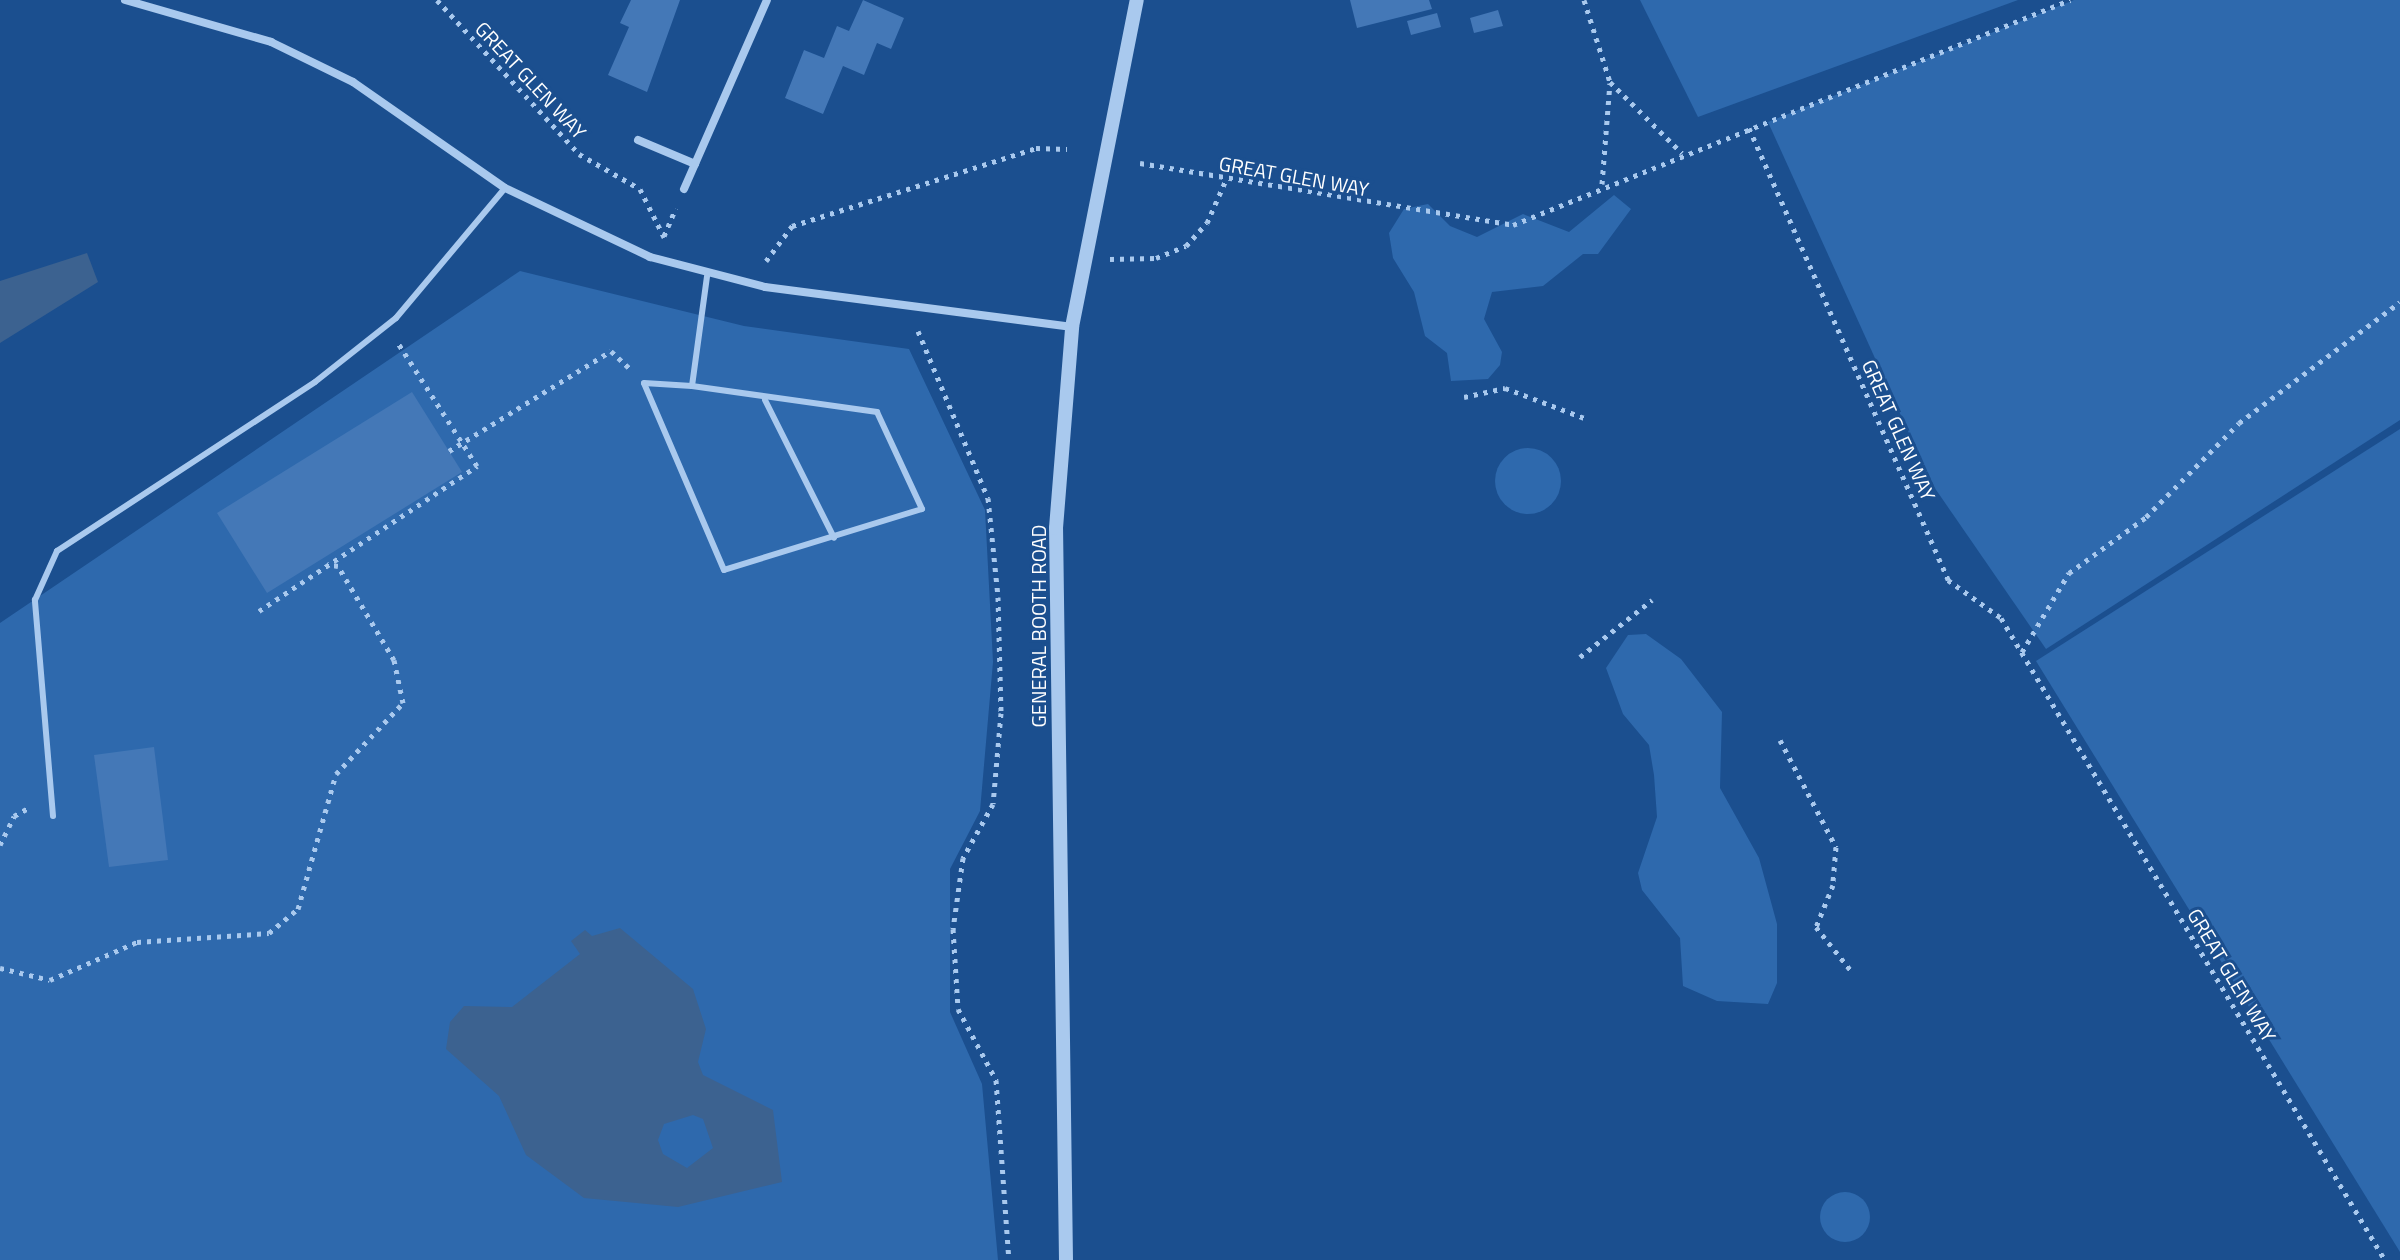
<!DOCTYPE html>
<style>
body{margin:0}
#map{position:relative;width:2400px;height:1260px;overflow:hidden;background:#1b4f8f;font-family:"Titillium Web",sans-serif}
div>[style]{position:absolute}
.green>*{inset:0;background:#2e69ad}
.round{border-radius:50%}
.water>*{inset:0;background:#3c6290}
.building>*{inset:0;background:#4478b7}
.path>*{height:5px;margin-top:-2.5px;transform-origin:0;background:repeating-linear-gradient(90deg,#a9c9ee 0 4px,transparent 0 10px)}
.service>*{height:6px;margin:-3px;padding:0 3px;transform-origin:3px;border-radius:3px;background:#a9c9ee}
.minor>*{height:8px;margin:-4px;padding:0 4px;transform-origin:4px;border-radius:4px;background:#a9c9ee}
.tertiary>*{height:14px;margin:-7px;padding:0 7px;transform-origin:7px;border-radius:7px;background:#a9c9ee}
span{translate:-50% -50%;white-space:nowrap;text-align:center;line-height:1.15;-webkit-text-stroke:6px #1b4f8f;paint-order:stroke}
.street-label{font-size:20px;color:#fff}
</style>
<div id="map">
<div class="green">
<i style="clip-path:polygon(1640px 0,2018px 0,1698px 117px)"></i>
<i style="clip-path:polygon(2074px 0,2400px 0,2400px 420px,2046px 649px,1932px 484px,1768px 122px)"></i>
<i style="clip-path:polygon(1614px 195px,1631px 209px,1598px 254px,1583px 254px,1543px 286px,1492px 292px,1484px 319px,1502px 352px,1500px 365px,1488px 379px,1451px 381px,1447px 353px,1425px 336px,1414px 292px,1393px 258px,1389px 233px,1404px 209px,1428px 204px,1450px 226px,1477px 237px,1523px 214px,1569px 232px)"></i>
<i style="clip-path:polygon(520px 271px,744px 326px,909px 349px,985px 510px,993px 662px,980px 811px,950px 869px,950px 1012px,982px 1084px,998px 1260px,0 1260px,0 623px)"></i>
<i style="clip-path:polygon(2400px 429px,2400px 1252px,2036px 661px)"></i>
<i class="round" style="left:1495px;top:448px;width:66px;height:66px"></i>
<i style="clip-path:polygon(1646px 634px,1681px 659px,1722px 712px,1720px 788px,1759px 858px,1777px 924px,1777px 983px,1768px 1004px,1717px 1001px,1683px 986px,1680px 938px,1642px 890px,1638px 873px,1657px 817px,1654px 775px,1649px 745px,1623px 714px,1606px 668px,1628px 635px)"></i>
<i class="round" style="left:1820px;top:1192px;width:50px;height:50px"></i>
</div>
<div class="water">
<i style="clip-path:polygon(87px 253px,98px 282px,0 343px,0 281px)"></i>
<i style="clip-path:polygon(evenodd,620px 928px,693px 989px,706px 1029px,698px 1062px,703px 1075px,773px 1110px,782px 1182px,678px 1207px,584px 1198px,526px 1155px,499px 1096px,446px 1049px,450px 1022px,464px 1006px,512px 1007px,580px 954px,571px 941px,585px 930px,592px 936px,620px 928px,693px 1115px,703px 1119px,713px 1148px,687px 1168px,663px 1154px,658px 1140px,664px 1124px,693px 1115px)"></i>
</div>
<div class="building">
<i style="clip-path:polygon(631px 0,680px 0,647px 92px,608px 75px,629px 27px,620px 23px)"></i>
<i style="clip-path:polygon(863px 0,904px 18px,891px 49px,877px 43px,864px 75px,843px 66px,823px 114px,785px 98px,804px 50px,824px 58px,837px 26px,849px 31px)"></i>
<i style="clip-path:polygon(1350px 0,1429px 0,1432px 9px,1357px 28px)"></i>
<i style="clip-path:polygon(1498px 10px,1503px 26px,1474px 33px,1470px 18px)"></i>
<i style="clip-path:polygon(1437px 13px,1441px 27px,1411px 35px,1407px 21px)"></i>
<i style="clip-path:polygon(412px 392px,462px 472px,267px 593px,217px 513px)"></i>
<i style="clip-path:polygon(154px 747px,168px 860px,109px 867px,94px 755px)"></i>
</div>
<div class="path">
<i style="left:437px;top:0;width:209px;rotate:47.3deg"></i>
<i style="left:579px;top:154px;width:70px;rotate:29.8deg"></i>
<i style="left:640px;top:189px;width:54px;rotate:63.4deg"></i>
<i style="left:1584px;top:0;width:86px;rotate:72.4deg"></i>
<i style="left:1610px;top:82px;width:101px;rotate:44.6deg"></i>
<i style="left:1749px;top:128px;width:494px;rotate:66.2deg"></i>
<i style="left:1948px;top:580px;width:65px;rotate:35.6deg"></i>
<i style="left:2001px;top:618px;width:748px;rotate:59.12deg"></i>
<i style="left:1140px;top:163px;width:378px;rotate:9.4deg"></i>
<i style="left:1513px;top:225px;width:601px;rotate:-22deg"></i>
<i style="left:1602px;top:184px;width:101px;rotate:-85.5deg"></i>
<i style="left:664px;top:236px;width:30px;rotate:-67deg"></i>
<i style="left:1110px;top:259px;width:46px;rotate:-1.2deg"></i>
<i style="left:1156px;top:258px;width:32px;rotate:-22deg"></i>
<i style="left:1186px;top:246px;width:31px;rotate:-48deg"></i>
<i style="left:1207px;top:223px;width:45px;rotate:-66.3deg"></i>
<i style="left:766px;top:261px;width:44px;rotate:-53.4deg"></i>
<i style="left:792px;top:226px;width:256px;rotate:-17.7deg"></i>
<i style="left:1036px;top:148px;width:31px;rotate:2deg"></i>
<i style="left:918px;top:331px;width:181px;rotate:67.3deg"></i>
<i style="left:988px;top:498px;width:100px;rotate:84.2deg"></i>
<i style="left:998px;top:597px;width:116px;rotate:88.5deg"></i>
<i style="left:1001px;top:713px;width:91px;rotate:95deg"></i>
<i style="left:993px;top:804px;width:62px;rotate:119.1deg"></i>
<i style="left:963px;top:858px;width:72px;rotate:98deg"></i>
<i style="left:953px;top:929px;width:80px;rotate:86.4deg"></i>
<i style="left:958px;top:1009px;width:81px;rotate:61.8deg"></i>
<i style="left:996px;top:1080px;width:180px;rotate:85.9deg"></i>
<i style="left:1464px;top:397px;width:42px;rotate:-12.4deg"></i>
<i style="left:1505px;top:388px;width:88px;rotate:20.7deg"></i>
<i style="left:449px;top:451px;width:190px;rotate:-31.7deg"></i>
<i style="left:611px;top:351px;width:25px;rotate:43deg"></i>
<i style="left:259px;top:611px;width:262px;rotate:-33.6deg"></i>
<i style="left:477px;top:466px;width:146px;rotate:-122.7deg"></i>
<i style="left:2022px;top:652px;width:92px;rotate:-59.3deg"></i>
<i style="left:2069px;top:573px;width:95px;rotate:-36deg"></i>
<i style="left:2146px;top:517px;width:132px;rotate:-45.3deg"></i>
<i style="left:2239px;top:423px;width:201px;rotate:-36.9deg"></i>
<i style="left:1580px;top:657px;width:92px;rotate:-38.4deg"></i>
<i style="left:1780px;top:740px;width:121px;rotate:62.4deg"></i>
<i style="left:1836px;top:847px;width:38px;rotate:95deg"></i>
<i style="left:1833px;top:885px;width:45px;rotate:112deg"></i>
<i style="left:1816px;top:927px;width:58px;rotate:51.3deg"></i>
<i style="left:0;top:845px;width:32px;rotate:-64deg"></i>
<i style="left:14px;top:816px;width:18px;rotate:-29deg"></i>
<i style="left:0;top:968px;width:51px;rotate:13.5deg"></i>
<i style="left:50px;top:980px;width:95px;rotate:-23.6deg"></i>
<i style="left:137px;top:942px;width:132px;rotate:-3.9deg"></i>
<i style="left:269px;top:933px;width:38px;rotate:-40deg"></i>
<i style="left:298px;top:909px;width:140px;rotate:-74.3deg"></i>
<i style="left:336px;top:774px;width:98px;rotate:-46.7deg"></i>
<i style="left:403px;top:703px;width:44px;rotate:-101.8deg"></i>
<i style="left:394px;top:660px;width:109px;rotate:-120.8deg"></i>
<i style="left:338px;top:566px;width:11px;rotate:-170deg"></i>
</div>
<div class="service">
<i style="left:692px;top:386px;width:187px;rotate:8deg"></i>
<i style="left:877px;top:412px;width:107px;rotate:65.1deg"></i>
<i style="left:922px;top:509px;width:207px;rotate:162.9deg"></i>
<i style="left:724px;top:570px;width:203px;rotate:-113.2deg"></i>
<i style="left:644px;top:383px;width:48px;rotate:3.6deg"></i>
<i style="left:692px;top:386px;width:111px;rotate:-82.2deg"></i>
<i style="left:765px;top:400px;width:154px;rotate:63.4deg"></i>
<i style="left:53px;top:816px;width:217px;rotate:-94.8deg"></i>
<i style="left:35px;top:600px;width:54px;rotate:-65.8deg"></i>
<i style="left:57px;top:551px;width:308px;rotate:-33.2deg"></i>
<i style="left:315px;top:382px;width:103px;rotate:-38.3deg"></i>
<i style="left:396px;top:318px;width:170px;rotate:-50deg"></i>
</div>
<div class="minor">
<i style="left:125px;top:0;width:152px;rotate:16deg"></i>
<i style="left:271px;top:42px;width:91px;rotate:26deg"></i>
<i style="left:353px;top:82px;width:185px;rotate:34.9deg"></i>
<i style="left:505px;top:188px;width:161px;rotate:25.4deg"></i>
<i style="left:650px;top:257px;width:119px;rotate:14.6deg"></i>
<i style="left:765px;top:287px;width:310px;rotate:7.4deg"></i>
<i style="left:638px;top:140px;width:62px;rotate:22.8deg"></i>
<i style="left:684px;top:189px;width:206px;rotate:-66.3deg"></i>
</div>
<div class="tertiary">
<i style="left:1066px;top:1260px;width:732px;rotate:-90.78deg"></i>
<i style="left:1056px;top:528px;width:202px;rotate:-85.4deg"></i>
<i style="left:1072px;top:327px;width:333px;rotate:-78.8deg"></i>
</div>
<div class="street-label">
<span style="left:531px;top:80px;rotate:47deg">GREAT GLEN WAY</span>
<span style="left:1294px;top:176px;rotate:10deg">GREAT GLEN WAY</span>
<span style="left:1899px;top:430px;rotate:66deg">GREAT GLEN WAY</span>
<span style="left:1038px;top:626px;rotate:-90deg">GENERAL BOOTH ROAD</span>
<span style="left:2232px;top:975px;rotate:59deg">GREAT GLEN WAY</span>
</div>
</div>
